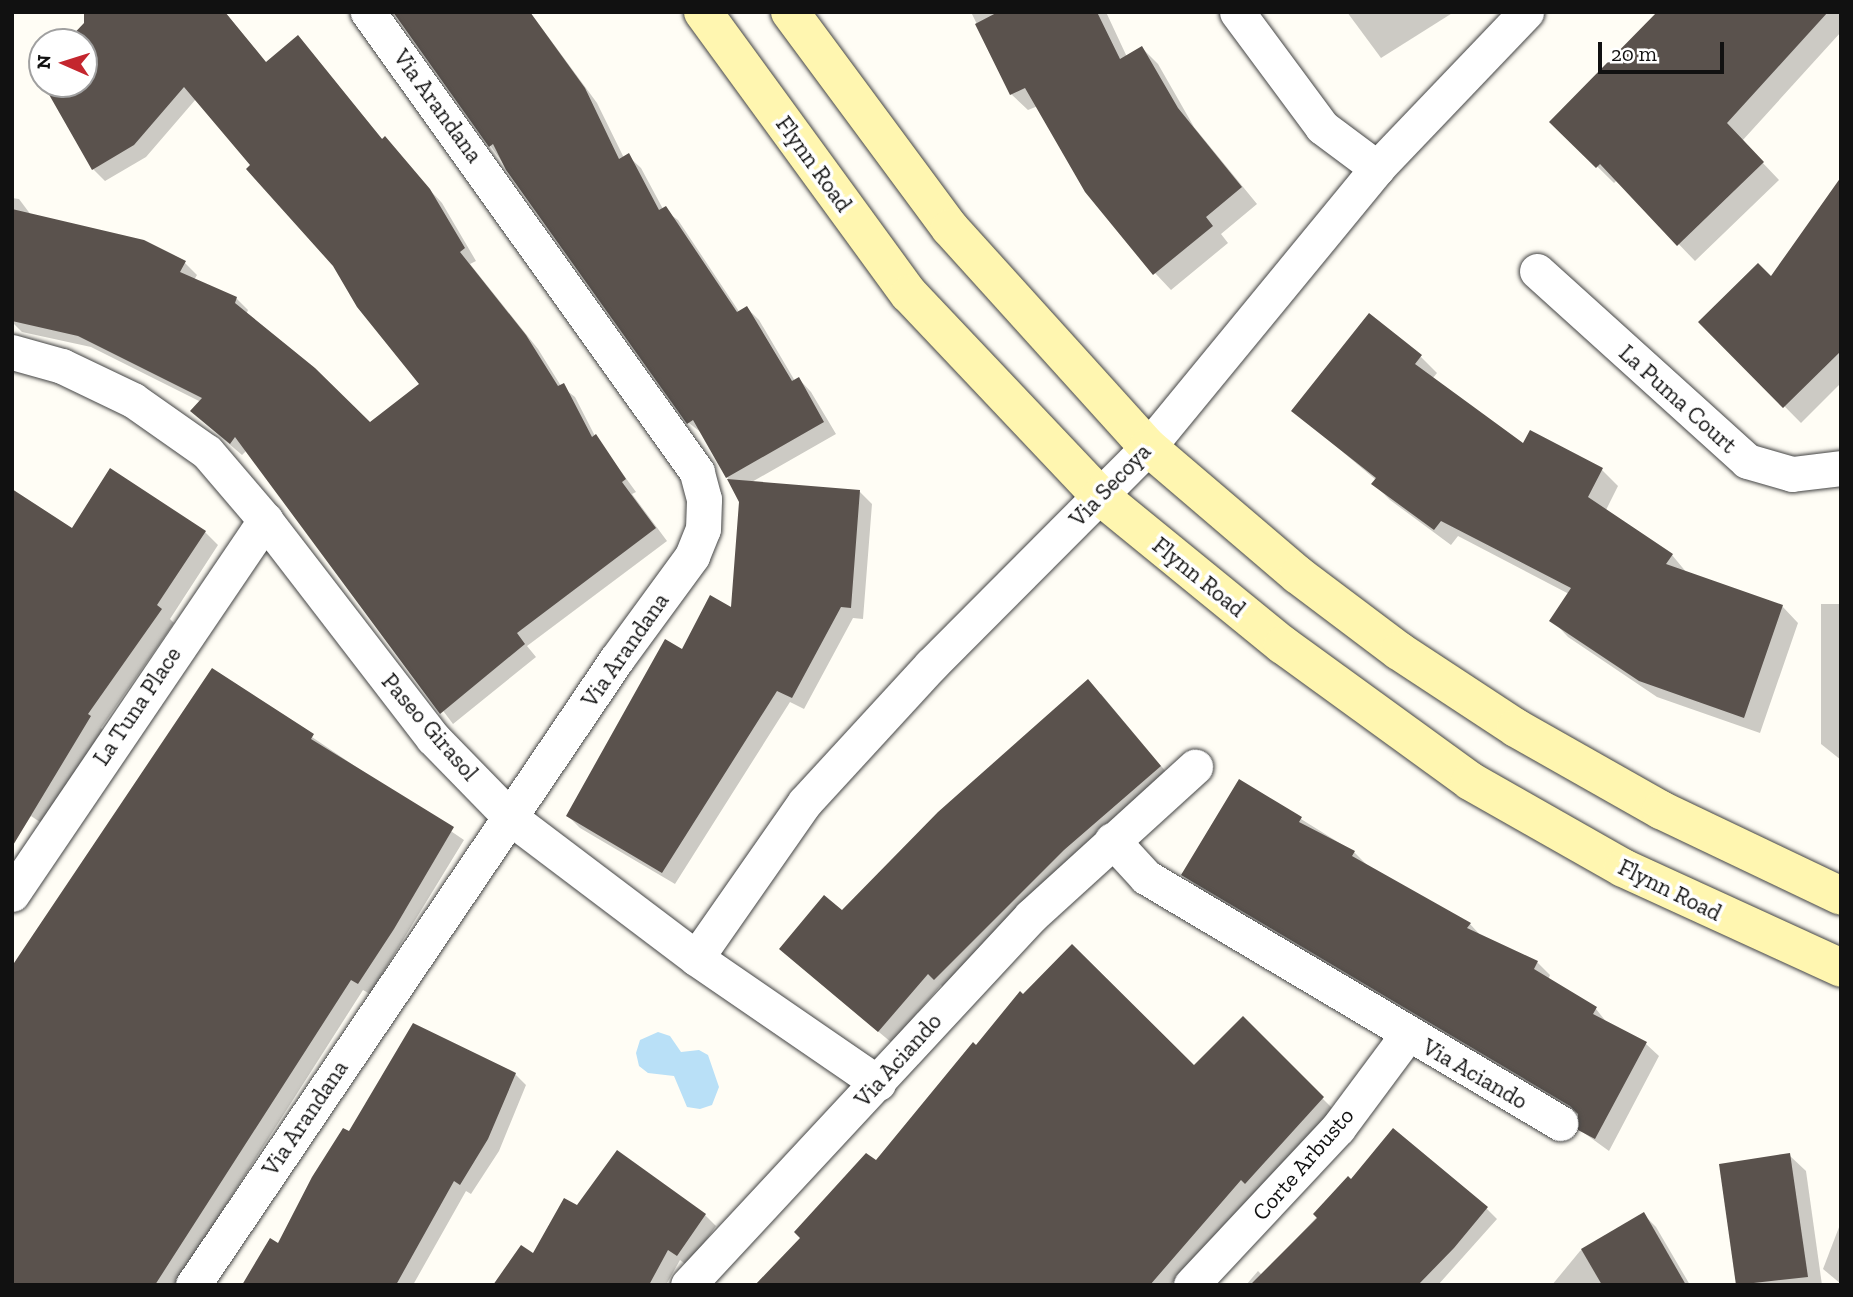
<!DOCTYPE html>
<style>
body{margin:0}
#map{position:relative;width:1853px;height:1297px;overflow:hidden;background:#fffdf5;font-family:"Zilla Slab",serif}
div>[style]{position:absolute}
.water>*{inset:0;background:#b9e0f7}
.shadow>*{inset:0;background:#0003}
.building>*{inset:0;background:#5a524d}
.roads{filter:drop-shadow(0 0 2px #444) drop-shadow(0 0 2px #444)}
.minor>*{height:35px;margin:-17.5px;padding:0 17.5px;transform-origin:17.5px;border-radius:17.5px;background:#fff}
.secondary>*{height:38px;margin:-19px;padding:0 19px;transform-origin:19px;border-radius:19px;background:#fff6b0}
span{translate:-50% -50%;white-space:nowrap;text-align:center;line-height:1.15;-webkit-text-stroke:7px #fff;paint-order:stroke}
.street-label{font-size:23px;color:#111}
.frame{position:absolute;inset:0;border:14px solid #111;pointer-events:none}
.north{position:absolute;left:28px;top:28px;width:70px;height:70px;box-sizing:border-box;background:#fff;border:2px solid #a0a0a0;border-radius:50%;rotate:273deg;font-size:19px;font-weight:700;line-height:28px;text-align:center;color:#111}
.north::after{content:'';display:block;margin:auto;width:24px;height:32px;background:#c4262e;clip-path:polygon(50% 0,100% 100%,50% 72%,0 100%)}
.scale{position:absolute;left:1598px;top:42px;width:126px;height:32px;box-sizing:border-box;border:4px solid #111;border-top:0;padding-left:9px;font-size:21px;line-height:24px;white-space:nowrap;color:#111;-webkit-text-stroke:5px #fff;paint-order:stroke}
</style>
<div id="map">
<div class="water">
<i style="clip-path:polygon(658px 1032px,670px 1036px,681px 1052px,699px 1050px,708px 1055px,719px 1087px,712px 1105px,700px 1109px,687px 1107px,674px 1076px,648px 1073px,639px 1066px,636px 1053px,640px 1040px)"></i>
</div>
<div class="shadow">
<i style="clip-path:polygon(95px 12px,225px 12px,267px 64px,298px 37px,383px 140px,442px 203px,476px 261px,470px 264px,538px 349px,561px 386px,575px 397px,595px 436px,636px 492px,632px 494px,667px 541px,527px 646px,536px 657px,453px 724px,247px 450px,242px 455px,205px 423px,201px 402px,91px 347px,22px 332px,12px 322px,12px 198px,19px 199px,31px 215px,185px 263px,197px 275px,194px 280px,236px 298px,248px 310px,246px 315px,370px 424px,421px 384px,335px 265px,196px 99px,146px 157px,105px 181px,93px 169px,45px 84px,84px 84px,84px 42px,70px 42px)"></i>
<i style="clip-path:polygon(530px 12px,597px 103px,624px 158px,628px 156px,641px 168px,663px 209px,678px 220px,740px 313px,747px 308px,759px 320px,795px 381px,799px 379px,811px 392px,836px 434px,750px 483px,860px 492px,872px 504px,863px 619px,853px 618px,804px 709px,790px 702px,675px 884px,580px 828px,568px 816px,683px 651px,733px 609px,741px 502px,703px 434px,689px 423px,490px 145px)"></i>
<i style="clip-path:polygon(971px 12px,1106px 12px,1127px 57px,1142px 48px,1158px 64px,1194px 127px,1257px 204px,1221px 234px,1228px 243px,1171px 290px,1155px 273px,1038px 106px,1028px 110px,1011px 94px)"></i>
<i style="clip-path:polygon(1347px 12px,1454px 12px,1381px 58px)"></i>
<i style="clip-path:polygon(1665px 12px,1841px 12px,1841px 32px,1742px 141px,1779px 180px,1695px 261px,1617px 180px,1614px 183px,1552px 122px)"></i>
<i style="clip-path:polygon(42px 58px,42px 78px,34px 63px)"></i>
<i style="clip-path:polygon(1841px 180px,1841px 383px,1801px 423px,1701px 322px,1772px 279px)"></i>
<i style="clip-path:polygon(1421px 357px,1437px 373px,1432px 379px,1523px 446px,1602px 470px,1618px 486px,1606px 510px,1672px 555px,1687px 573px,1782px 606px,1798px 623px,1760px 733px,1657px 697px,1568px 637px,1552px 620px,1569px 594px,1458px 536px,1451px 545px,1390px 500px,1374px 484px,1376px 480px,1294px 411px)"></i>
<i style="clip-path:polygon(72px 530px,205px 532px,218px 545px,170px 619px,174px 623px,101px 728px,103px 731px,46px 826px,31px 816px,12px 845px)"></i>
<i style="clip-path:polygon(1821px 604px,1841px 604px,1841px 760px,1821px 744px)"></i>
<i style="clip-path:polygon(213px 670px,464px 840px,370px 994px,363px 990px,175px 1285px,12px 1285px)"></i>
<i style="clip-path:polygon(1101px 694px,1172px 779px,947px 991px,941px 985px,892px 1043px,794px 961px,842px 912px)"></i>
<i style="clip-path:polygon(1240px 781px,1354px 852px,1367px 865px,1470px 924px,1483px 938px,1537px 962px,1550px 975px,1548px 980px,1596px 1009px,1608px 1024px,1646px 1044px,1659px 1056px,1609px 1151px,1580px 1130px,1580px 1115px,1197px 887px,1184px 874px)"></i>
<i style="clip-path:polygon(1243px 1019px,1334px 1110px,1170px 1285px,758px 1285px,876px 1163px,1194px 1068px)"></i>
<i style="clip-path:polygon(515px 1074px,526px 1085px,499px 1151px,471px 1194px,466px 1191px,413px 1285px,246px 1285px,278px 1245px,350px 1134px)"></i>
<i style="clip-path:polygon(1789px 1155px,1806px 1171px,1822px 1285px,1738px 1285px,1721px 1165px)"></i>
<i style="clip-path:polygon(1351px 1181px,1486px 1208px,1497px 1219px,1438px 1285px,1246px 1285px,1258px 1271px,1262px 1275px)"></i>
<i style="clip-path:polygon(578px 1207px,705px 1215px,716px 1226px,688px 1266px,680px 1260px,666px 1285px,495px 1285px,533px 1255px)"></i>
<i style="clip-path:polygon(1643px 1214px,1656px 1227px,1690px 1285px,1552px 1285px,1580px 1251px)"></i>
<i style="clip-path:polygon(1841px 1222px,1841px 1284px,1823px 1269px)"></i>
</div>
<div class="building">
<i style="clip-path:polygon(84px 12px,225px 12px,266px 62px,298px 35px,382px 139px,385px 136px,430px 189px,465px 248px,460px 252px,526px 335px,558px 386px,564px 383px,592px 437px,596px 434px,626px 479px,622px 482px,656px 528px,517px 633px,525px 644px,440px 714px,235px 437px,230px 444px,190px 411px,202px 398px,78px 336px,12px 321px,12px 209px,144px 240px,186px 261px,180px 272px,237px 297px,235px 303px,315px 368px,370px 422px,419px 384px,357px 307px,333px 266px,246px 169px,250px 165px,184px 87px,134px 145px,92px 170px,43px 84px,84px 84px,84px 42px,66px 42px,84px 23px)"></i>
<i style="clip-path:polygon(393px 12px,530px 12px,585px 88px,619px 159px,629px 153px,659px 210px,666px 206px,737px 312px,747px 306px,792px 381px,799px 377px,824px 422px,726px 478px,693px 420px,687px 424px,506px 170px,493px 144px,489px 147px)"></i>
<i style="clip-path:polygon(998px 12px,1097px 12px,1120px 59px,1142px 46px,1178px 108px,1242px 187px,1206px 217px,1213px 226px,1153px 275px,1085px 192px,1025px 88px,1010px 95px,975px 24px)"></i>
<i style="clip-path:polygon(1657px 12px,1828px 12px,1727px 123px,1764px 162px,1677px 246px,1600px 164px,1596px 168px,1549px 122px)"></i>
<i style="clip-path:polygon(1841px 177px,1841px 351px,1783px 408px,1698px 322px,1758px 263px,1771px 276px)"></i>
<i style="clip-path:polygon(1369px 313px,1422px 355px,1415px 364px,1523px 443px,1530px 430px,1603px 468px,1588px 497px,1673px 554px,1666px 564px,1783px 605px,1744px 718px,1639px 681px,1549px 621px,1571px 588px,1441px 521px,1434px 530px,1371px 484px,1376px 478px,1291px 411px)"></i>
<i style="clip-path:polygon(110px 468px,206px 531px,157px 605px,162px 609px,88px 714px,91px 716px,12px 847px,12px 489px,72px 528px)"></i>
<i style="clip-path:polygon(727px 479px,860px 490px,851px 608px,841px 607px,792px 698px,777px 691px,662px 873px,566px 816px,665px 639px,682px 649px,710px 595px,731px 607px,739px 502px)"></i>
<i style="clip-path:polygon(212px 668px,314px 734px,311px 739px,454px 827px,394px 929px,358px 984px,351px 980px,155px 1285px,12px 1285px,12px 966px)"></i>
<i style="clip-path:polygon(1088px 679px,1161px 766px,1064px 850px,934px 980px,928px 974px,878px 1032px,779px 949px,824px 895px,842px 910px,938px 812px)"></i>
<i style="clip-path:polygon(1239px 779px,1302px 817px,1299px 822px,1355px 851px,1352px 856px,1471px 923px,1467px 928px,1538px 961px,1534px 969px,1597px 1007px,1593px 1014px,1647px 1042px,1595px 1139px,1578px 1130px,1578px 1114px,1570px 1106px,1181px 875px)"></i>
<i style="clip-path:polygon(1072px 944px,1194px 1065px,1243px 1016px,1324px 1097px,1245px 1184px,1241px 1180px,1150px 1285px,755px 1285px,800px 1238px,794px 1232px,866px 1153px,876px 1160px,973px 1042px,976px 1045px,1020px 991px,1023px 994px)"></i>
<i style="clip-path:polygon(413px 1023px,516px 1073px,488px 1139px,460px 1185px,454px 1181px,396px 1285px,242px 1285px,270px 1238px,278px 1243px,312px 1177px,343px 1128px,349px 1131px)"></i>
<i style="clip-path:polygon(1393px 1128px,1488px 1207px,1454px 1248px,1418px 1285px,1250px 1285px,1317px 1218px,1313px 1214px,1348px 1176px,1351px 1179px)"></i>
<i style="clip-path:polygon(617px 1150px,706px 1214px,677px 1256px,668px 1250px,649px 1285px,493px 1285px,521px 1245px,533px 1253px,564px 1198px,577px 1205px)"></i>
<i style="clip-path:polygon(1790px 1153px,1808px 1277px,1736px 1285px,1719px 1164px)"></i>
<i style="clip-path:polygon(1644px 1212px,1686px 1285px,1602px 1285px,1581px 1249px)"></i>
</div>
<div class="roads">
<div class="minor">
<i style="left:1237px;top:12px;width:143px;rotate:53.5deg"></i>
<i style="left:1322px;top:127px;width:69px;rotate:36.7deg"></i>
<i style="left:1537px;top:271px;width:283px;rotate:42.1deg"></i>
<i style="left:1747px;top:461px;width:47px;rotate:16.1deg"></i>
<i style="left:1792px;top:474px;width:49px;rotate:-7deg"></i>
<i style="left:12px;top:352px;width:52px;rotate:15.6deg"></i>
<i style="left:62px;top:366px;width:79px;rotate:25.6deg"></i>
<i style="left:133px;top:400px;width:90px;rotate:35.1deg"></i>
<i style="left:207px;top:452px;width:89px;rotate:49.5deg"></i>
<i style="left:265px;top:520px;width:275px;rotate:52.4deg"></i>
<i style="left:433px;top:738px;width:112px;rotate:45.7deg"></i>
<i style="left:511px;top:818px;width:232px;rotate:37.1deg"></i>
<i style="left:696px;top:958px;width:221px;rotate:34.5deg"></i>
<i style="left:1112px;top:840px;width:50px;rotate:47.4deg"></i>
<i style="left:1146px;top:877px;width:482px;rotate:30.7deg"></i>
<i style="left:12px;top:894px;width:452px;rotate:-55.9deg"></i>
<i style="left:696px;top:958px;width:190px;rotate:-55.1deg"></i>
<i style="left:805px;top:802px;width:186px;rotate:-47.4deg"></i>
<i style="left:931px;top:665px;width:308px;rotate:-45.1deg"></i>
<i style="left:1148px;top:447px;width:361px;rotate:-50.6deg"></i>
<i style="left:1377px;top:168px;width:216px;rotate:-46.3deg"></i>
<i style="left:193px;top:1285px;width:755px;rotate:-55.91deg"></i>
<i style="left:616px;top:660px;width:129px;rotate:-53.8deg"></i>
<i style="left:692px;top:556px;width:29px;rotate:-68deg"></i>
<i style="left:703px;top:529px;width:30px;rotate:-88deg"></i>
<i style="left:704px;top:499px;width:28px;rotate:-105deg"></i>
<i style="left:697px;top:472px;width:566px;rotate:-125.57deg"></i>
<i style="left:688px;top:1285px;width:504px;rotate:-47.09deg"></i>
<i style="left:1031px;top:916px;width:222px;rotate:-42.3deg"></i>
<i style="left:1191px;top:1285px;width:215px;rotate:-46.9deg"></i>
<i style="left:1338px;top:1128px;width:116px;rotate:-53.4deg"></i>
</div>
<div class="secondary">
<i style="left:703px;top:12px;width:349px;rotate:53.9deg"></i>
<i style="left:909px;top:294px;width:278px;rotate:46.6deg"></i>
<i style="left:1100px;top:496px;width:236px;rotate:39.2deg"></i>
<i style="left:1283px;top:645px;width:231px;rotate:36deg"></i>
<i style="left:1470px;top:781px;width:176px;rotate:29.6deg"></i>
<i style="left:1623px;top:868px;width:240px;rotate:24.6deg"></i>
<i style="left:790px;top:12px;width:269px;rotate:53.5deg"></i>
<i style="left:950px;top:228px;width:295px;rotate:47.9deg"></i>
<i style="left:1148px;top:447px;width:197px;rotate:40.5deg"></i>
<i style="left:1298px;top:575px;width:126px;rotate:37deg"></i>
<i style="left:1399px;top:651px;width:140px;rotate:33.3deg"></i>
<i style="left:1516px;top:728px;width:167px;rotate:29.5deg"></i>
<i style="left:1661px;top:810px;width:199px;rotate:25.5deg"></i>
</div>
</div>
<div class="street-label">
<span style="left:438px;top:106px;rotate:54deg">Via Arandana</span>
<span style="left:814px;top:164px;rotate:54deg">Flynn Road</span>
<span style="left:1678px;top:399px;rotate:42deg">La Puma Court</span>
<span style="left:1110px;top:485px;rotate:-46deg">Via Secoya</span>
<span style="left:1199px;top:577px;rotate:39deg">Flynn Road</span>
<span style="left:625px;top:650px;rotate:-55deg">Via Arandana</span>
<span style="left:137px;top:706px;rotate:-56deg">La Tuna Place</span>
<span style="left:430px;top:727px;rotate:49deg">Paseo Girasol</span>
<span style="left:1670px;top:890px;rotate:26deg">Flynn Road</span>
<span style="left:898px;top:1060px;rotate:-48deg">Via Aciando</span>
<span style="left:1475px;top:1074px;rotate:30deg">Via Aciando</span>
<span style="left:305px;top:1118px;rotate:-56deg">Via Arandana</span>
<span style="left:1303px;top:1164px;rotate:-49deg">Corte Arbusto</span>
</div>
<div class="frame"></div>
<div class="north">N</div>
<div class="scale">20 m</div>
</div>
